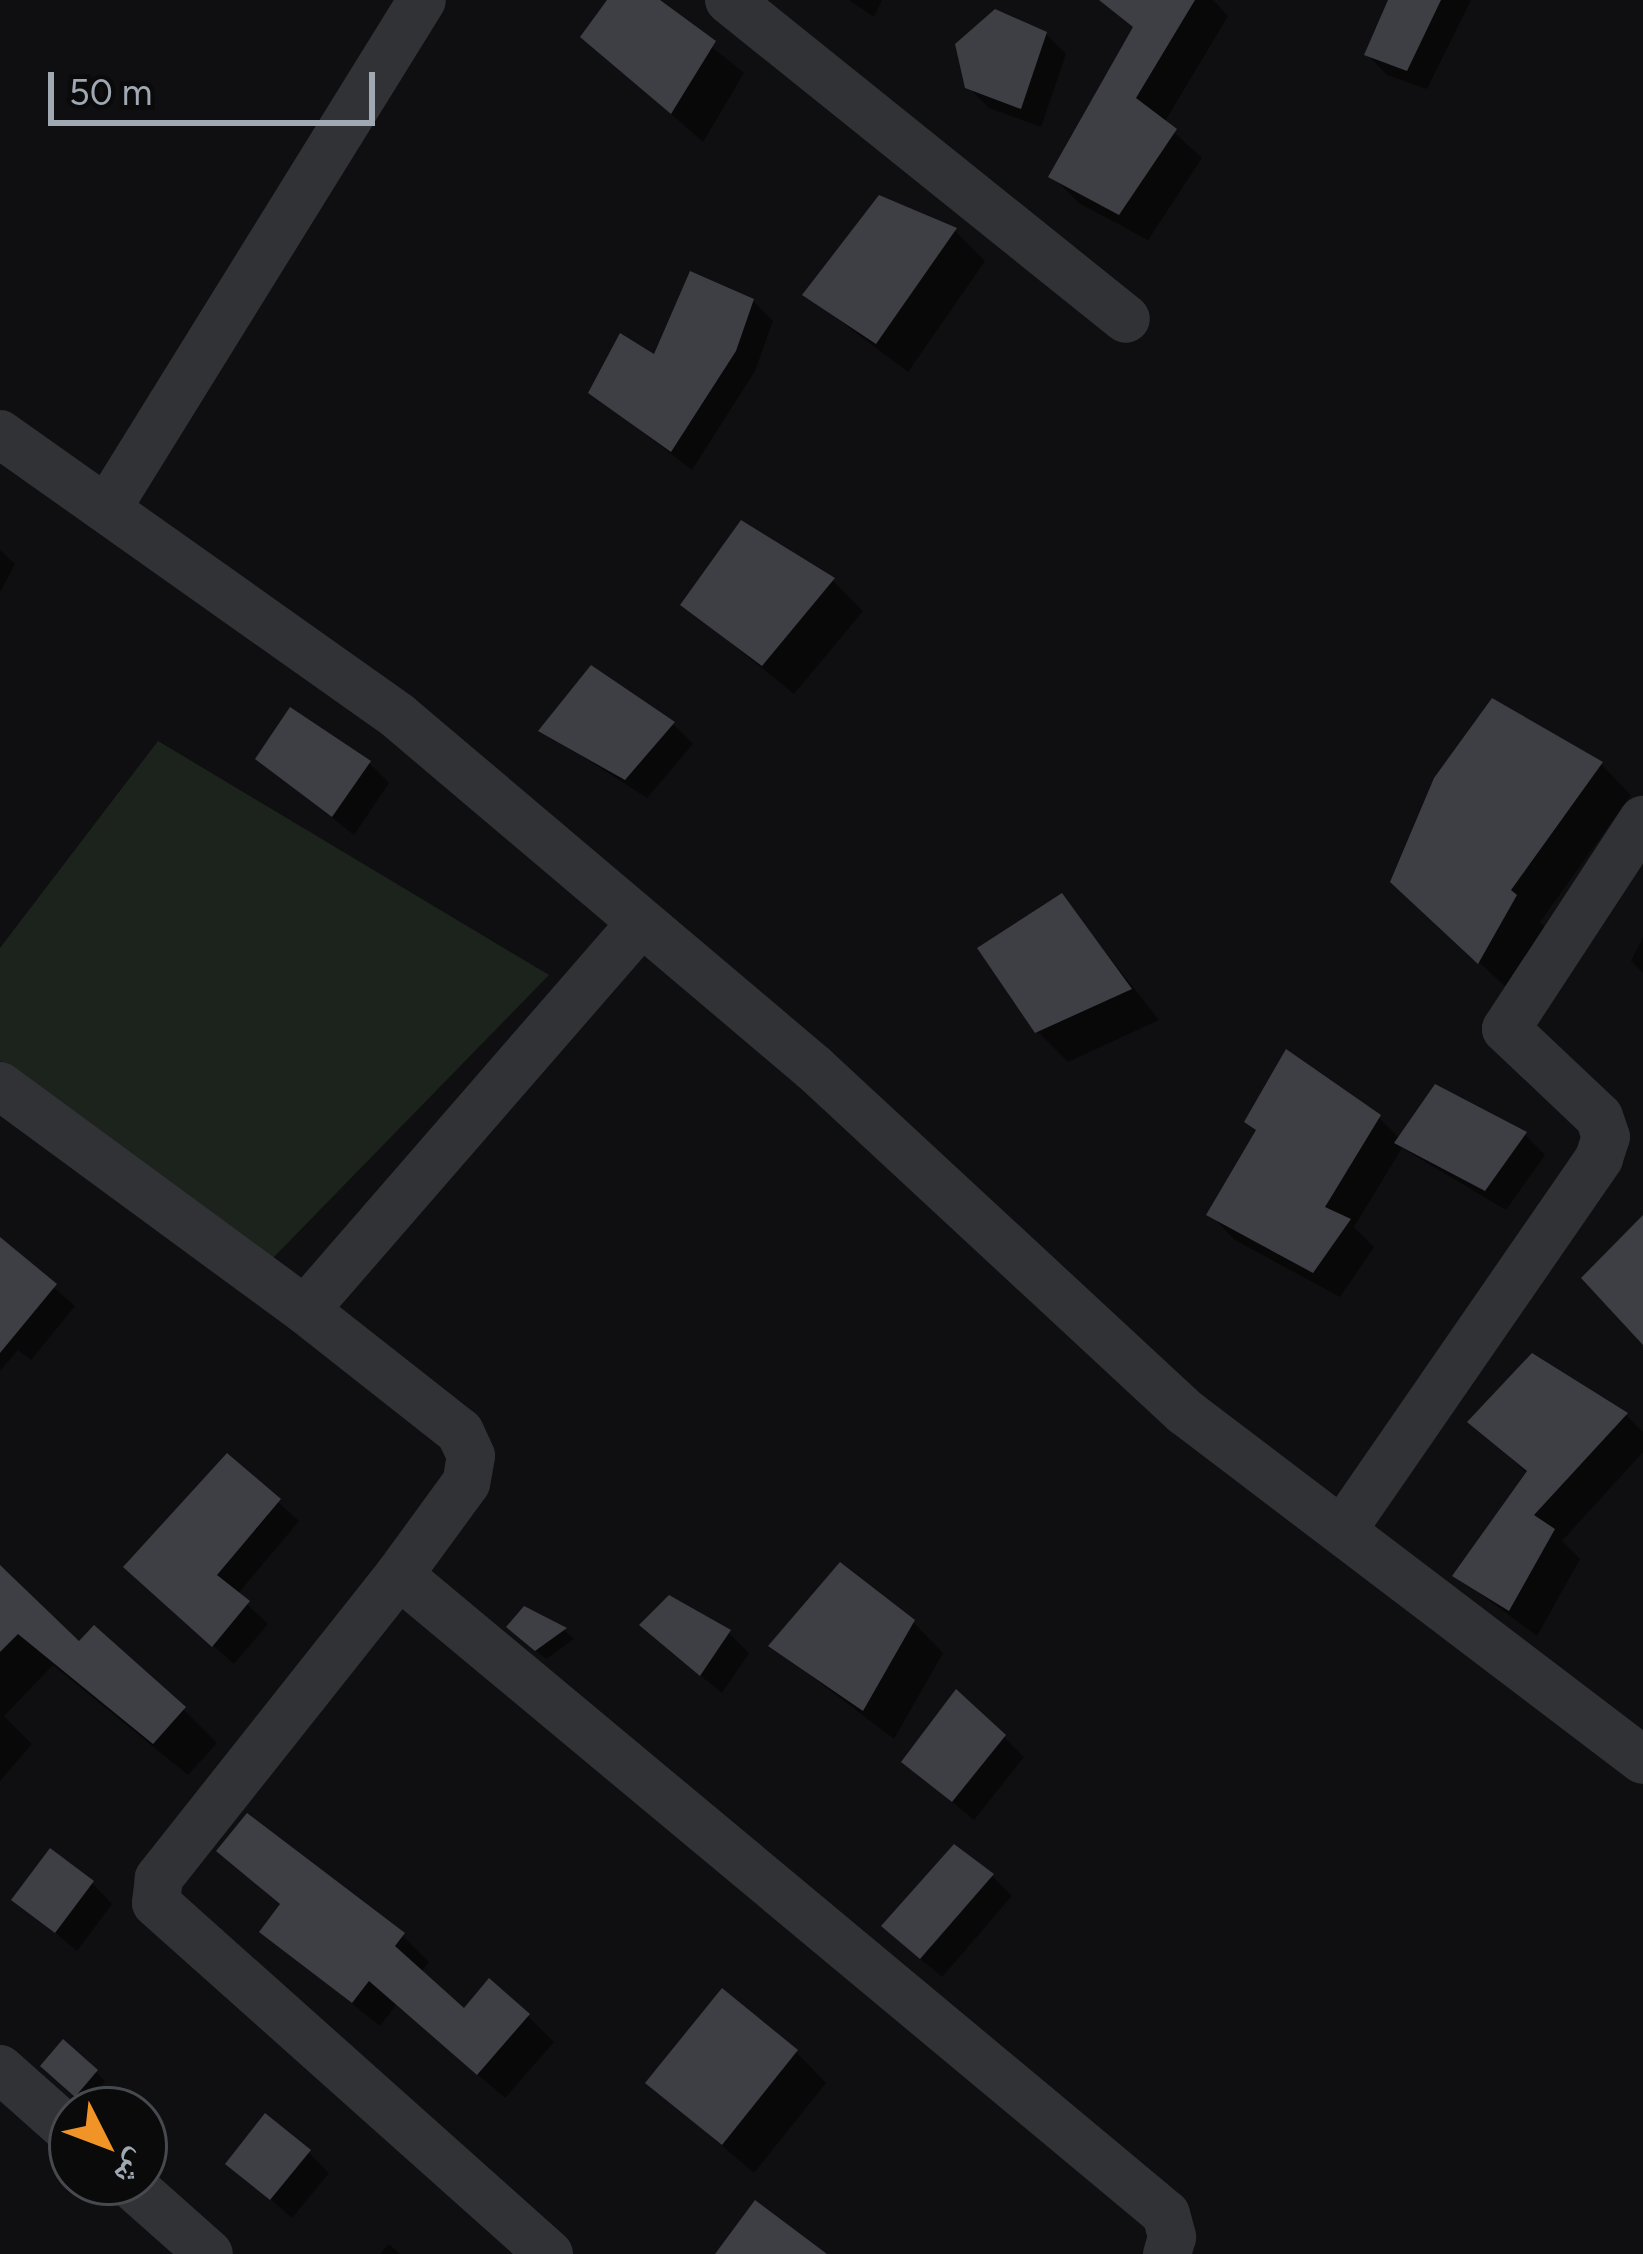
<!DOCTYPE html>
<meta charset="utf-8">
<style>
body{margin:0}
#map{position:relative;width:1643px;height:2254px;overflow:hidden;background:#0f0f11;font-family:Figtree,"Noto Naskh Arabic",sans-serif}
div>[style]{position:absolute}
.green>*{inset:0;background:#1c231c}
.shadow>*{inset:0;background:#0007}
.building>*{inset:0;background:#3e3f44}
.minor>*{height:48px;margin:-24px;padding:0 24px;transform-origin:24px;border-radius:24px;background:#303236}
span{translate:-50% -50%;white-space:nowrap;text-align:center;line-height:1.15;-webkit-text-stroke:9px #0a0a0b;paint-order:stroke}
.north{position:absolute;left:48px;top:2086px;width:120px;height:120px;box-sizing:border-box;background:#0a0a0b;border:3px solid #46494e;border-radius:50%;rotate:132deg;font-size:33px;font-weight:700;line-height:48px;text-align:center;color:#a0a8b2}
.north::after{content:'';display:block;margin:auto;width:42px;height:54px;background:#f19427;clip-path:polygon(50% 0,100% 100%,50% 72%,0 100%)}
.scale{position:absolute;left:48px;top:72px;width:327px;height:54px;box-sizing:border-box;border:6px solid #a0a8b2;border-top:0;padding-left:15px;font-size:36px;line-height:42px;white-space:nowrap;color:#a0a8b2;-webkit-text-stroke:9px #0a0a0b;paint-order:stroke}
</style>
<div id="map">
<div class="green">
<i style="clip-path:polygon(158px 741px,549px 975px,273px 1258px,0 1061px,0 948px)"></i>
</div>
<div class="shadow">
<i style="clip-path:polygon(611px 0,654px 0,744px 73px,703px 142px,584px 37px)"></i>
<i style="clip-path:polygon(849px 0,882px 0,874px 17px)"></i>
<i style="clip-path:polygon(1137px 0,1213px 0,1228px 16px,1164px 123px,1202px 158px,1148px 240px,1079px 203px,1052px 176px,1136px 28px)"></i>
<i style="clip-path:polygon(1391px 0,1471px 0,1427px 89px,1387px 75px,1367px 54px)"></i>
<i style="clip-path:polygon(1046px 34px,1066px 54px,1041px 127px,989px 108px,968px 87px)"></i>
<i style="clip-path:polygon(955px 231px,985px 261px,908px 372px,806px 295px)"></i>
<i style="clip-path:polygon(753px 301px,773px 321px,755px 371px,692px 470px,592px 393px)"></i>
<i style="clip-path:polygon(742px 524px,833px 581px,863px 611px,794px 694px,684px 605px)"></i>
<i style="clip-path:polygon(0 550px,15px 564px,0 592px)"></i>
<i style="clip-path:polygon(673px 724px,693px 744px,647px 798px,542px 730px)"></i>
<i style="clip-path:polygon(259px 759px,369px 763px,389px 783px,354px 835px)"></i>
<i style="clip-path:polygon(1601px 764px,1631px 795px,1540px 922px,1546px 928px,1510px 991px,1425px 912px)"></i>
<i style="clip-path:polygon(1062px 897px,1159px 1020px,1068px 1062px,1037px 1031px)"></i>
<i style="clip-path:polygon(1643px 937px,1643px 973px,1631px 961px)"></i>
<i style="clip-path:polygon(1436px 1088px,1525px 1135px,1545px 1155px,1506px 1210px,1402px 1148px,1354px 1227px,1374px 1247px,1340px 1297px,1235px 1240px,1210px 1214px,1379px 1118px,1400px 1139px)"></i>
<i style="clip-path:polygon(0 1241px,75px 1306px,31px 1360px,18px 1350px,0 1371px)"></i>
<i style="clip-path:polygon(1626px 1415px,1643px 1432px,1643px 1452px,1562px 1541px,1580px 1559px,1537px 1636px,1456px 1576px,1528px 1474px,1472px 1422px)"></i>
<i style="clip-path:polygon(227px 1457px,299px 1521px,237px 1595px,268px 1624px,234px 1664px,147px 1587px)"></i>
<i style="clip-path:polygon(0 1572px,80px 1645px,183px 1709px,217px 1743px,188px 1775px,53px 1665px,4px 1716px,32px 1744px,0 1781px)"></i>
<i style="clip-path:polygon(525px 1610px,565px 1631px,574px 1639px,546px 1659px,519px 1636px)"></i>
<i style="clip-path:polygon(913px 1622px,943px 1653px,894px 1739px,772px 1646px)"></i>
<i style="clip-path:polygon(729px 1633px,749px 1653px,722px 1693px,663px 1645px)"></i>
<i style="clip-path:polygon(1004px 1737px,1024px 1757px,974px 1820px,905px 1762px)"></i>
<i style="clip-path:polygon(247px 1817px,403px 1936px,429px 1962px,420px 1973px,464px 2012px,528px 2016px,554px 2042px,505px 2098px,396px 2005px,380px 2026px,263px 1932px,282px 1907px,220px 1851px)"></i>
<i style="clip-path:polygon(992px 1876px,1012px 1896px,942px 1977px,905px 1946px)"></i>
<i style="clip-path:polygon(92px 1883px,112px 1904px,77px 1951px,15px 1899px)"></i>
<i style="clip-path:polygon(796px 2052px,826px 2083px,754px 2173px,649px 2083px)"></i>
<i style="clip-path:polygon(96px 2072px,105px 2081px,86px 2104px,53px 2075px)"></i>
<i style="clip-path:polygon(309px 2153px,329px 2173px,292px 2218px,229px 2163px)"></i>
<i style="clip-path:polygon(389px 2244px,400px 2254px,380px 2254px)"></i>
</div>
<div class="building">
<i style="clip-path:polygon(607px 0,660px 0,716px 41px,671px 114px,580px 37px)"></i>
<i style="clip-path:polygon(1099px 0,1195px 0,1136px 98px,1177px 129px,1119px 215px,1048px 177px,1133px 27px)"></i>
<i style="clip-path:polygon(1388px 0,1441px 0,1407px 71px,1364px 55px)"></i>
<i style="clip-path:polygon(995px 9px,1047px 32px,1021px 109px,965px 88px,955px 44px)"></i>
<i style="clip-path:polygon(879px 195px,957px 228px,876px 344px,802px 295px)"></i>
<i style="clip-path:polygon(690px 271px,754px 299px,736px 351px,671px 452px,588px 393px,620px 333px,654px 354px)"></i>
<i style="clip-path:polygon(741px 520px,835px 578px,762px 666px,680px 605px)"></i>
<i style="clip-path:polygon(591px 665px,675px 722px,625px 780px,538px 731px)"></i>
<i style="clip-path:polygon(1492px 698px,1603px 762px,1511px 890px,1517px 895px,1478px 964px,1390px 882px,1434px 778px)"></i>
<i style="clip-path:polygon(290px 707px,371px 761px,332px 817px,255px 759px)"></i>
<i style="clip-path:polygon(1062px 893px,1132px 989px,1035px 1033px,977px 948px)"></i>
<i style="clip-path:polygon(1286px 1049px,1381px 1115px,1325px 1207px,1351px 1219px,1313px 1273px,1206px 1215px,1256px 1130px,1244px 1122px)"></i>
<i style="clip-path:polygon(1435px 1084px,1527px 1132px,1485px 1191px,1394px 1143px)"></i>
<i style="clip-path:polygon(1643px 1215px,1643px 1345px,1581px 1278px)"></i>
<i style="clip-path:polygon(0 1237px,57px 1284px,0 1353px)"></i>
<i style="clip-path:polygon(1532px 1353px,1628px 1413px,1534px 1515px,1555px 1529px,1509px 1611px,1452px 1576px,1527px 1471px,1467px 1422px)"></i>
<i style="clip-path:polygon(227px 1453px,281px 1499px,217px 1575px,250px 1601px,212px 1647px,123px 1567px)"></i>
<i style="clip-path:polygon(840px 1562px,915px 1620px,863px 1711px,768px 1646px)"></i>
<i style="clip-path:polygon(0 1565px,79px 1641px,94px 1625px,186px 1707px,153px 1744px,18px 1634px,0 1652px)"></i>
<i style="clip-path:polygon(669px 1595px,731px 1630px,700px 1676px,639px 1625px)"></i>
<i style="clip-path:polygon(524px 1606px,567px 1628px,535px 1651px,506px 1627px)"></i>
<i style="clip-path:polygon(956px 1689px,1006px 1735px,952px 1802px,901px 1762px)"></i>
<i style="clip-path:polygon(247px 1813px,405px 1933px,395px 1946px,464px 2008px,489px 1978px,530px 2014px,477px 2075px,369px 1981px,352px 2003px,259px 1932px,280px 1904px,216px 1851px)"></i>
<i style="clip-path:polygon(954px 1844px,994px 1874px,920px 1959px,881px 1926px)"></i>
<i style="clip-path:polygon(50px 1848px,94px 1881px,55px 1933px,11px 1900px)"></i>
<i style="clip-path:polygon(722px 1988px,798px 2050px,722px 2145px,645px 2083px)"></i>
<i style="clip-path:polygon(63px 2039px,98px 2070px,75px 2097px,40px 2066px)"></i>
<i style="clip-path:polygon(265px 2113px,311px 2150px,270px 2200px,225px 2164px)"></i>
<i style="clip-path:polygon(755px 2200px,827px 2254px,715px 2254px)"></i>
</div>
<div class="minor">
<i style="left:729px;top:0;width:509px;rotate:38.78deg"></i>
<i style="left:0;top:434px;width:488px;rotate:35.3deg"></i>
<i style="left:398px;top:716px;width:545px;rotate:40.24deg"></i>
<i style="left:814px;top:1068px;width:506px;rotate:42.84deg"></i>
<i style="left:1185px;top:1412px;width:575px;rotate:37.23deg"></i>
<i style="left:108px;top:507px;width:596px;rotate:-58.23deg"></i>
<i style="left:0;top:1086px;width:378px;rotate:36.3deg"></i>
<i style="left:305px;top:1310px;width:197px;rotate:38.2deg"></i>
<i style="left:460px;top:1432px;width:26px;rotate:65deg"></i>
<i style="left:471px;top:1456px;width:27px;rotate:100deg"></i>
<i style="left:466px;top:1483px;width:114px;rotate:126.1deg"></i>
<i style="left:399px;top:1575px;width:387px;rotate:128.4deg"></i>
<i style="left:159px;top:1878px;width:25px;rotate:97deg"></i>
<i style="left:156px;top:1903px;width:527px;rotate:41.77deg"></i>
<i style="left:305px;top:1310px;width:513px;rotate:-49.03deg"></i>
<i style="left:1342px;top:1531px;width:453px;rotate:-55.4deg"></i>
<i style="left:1599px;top:1158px;width:22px;rotate:-72deg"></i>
<i style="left:1606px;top:1137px;width:21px;rotate:-109deg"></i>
<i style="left:1599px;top:1117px;width:128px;rotate:-136.6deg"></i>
<i style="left:1506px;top:1029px;width:250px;rotate:-56.8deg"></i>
<i style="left:399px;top:1575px;width:998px;rotate:39.8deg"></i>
<i style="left:1166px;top:2214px;width:24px;rotate:75deg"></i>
<i style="left:1172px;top:2237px;width:18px;rotate:106deg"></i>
<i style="left:0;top:2069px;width:96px;rotate:41.6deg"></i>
<i style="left:128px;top:2182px;width:108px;rotate:41.6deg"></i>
</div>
<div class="north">ش</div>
<div class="scale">50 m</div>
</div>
